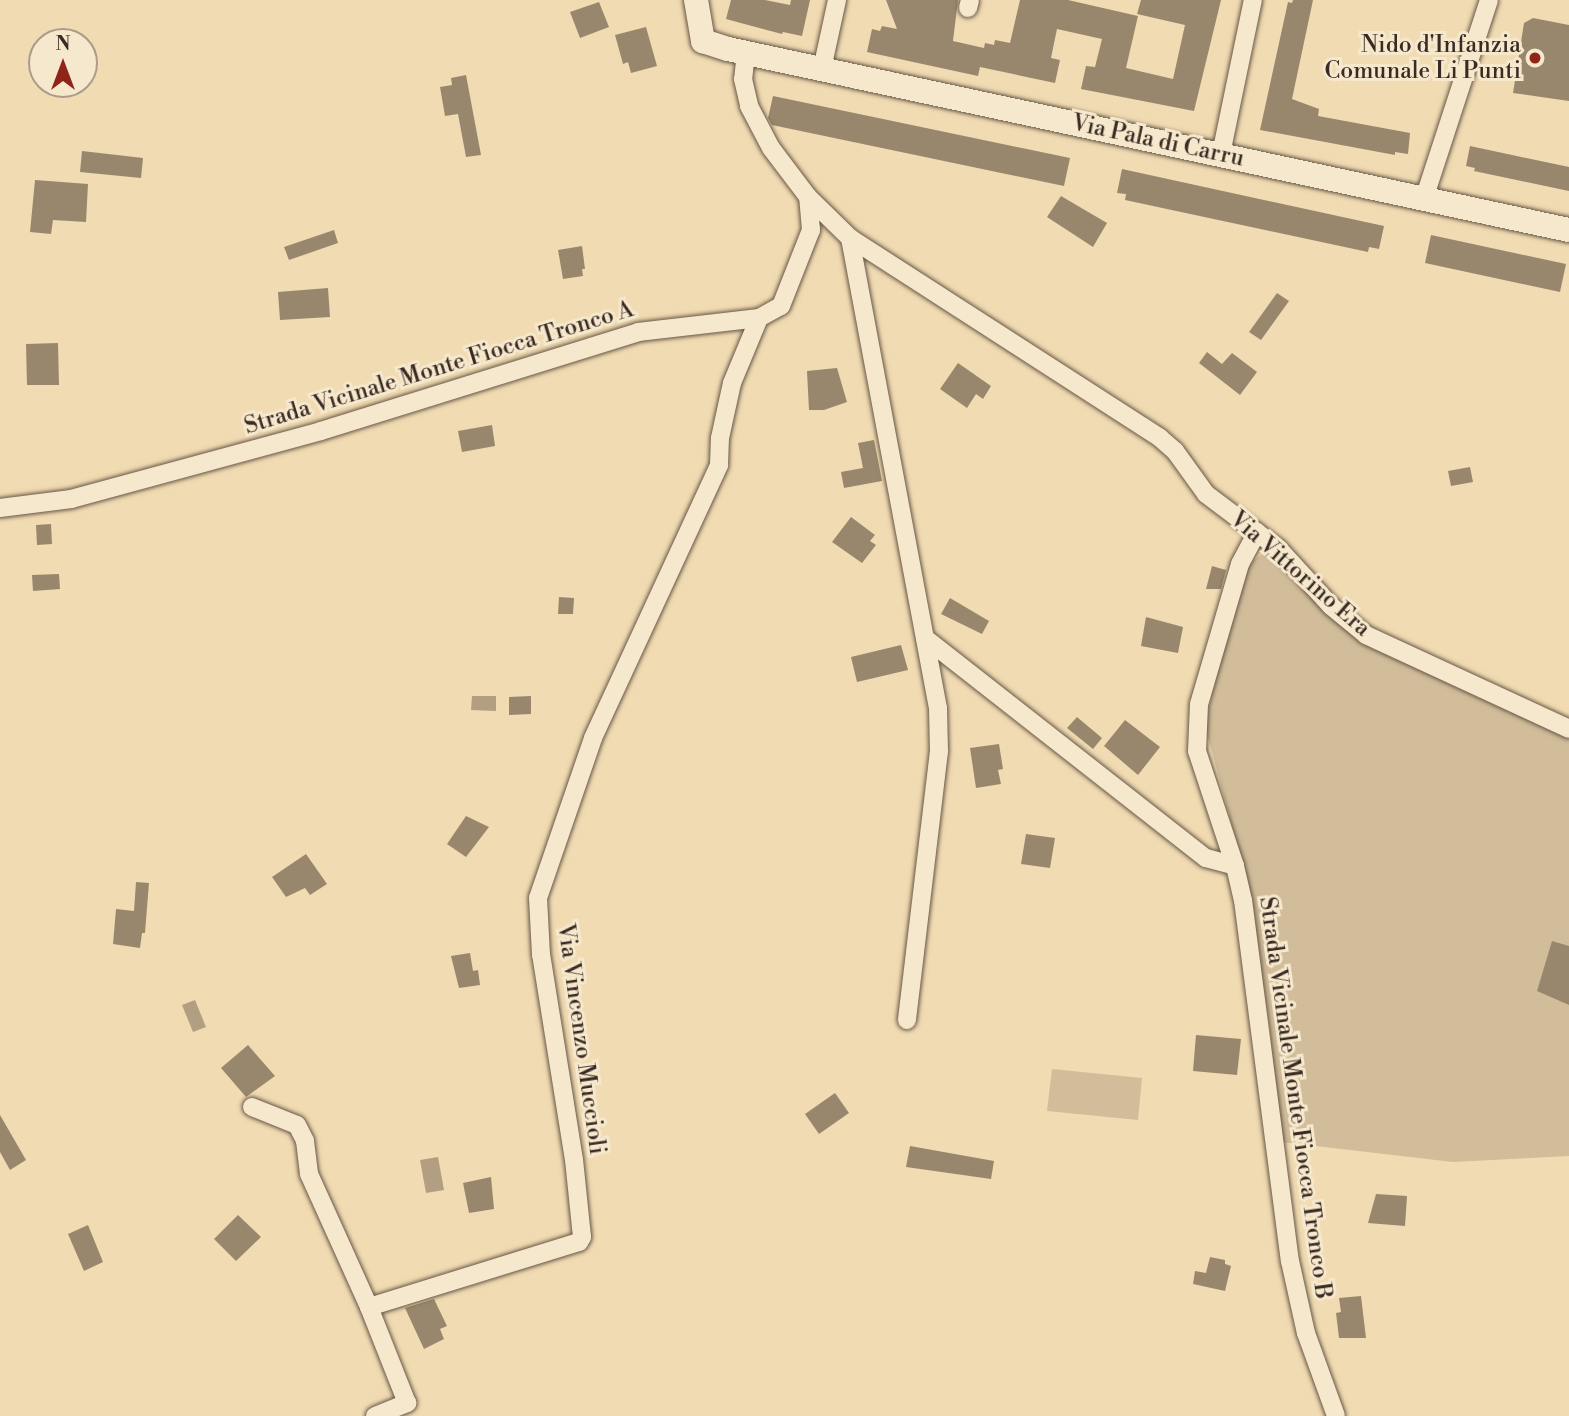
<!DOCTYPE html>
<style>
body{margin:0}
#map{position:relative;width:1569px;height:1416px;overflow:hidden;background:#f1dbb2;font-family:"Libre Bodoni",serif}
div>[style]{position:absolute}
.green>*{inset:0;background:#d2bd9a}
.water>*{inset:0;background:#b29f81}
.building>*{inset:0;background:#99876d}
.roads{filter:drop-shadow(0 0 2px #675747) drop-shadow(0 0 2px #675747)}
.street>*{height:18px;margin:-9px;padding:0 9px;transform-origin:9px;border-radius:9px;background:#f6e8cd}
.secondary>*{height:24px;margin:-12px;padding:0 12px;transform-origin:12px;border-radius:12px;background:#f6e8cd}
.dots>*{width:19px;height:19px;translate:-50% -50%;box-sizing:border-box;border:4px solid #f6e8cd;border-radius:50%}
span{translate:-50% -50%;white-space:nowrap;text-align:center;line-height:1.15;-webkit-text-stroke:6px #f6e8cd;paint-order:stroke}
.poi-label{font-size:23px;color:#392b23}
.right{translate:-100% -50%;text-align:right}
.street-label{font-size:23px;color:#392b23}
.north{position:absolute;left:28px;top:28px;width:70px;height:70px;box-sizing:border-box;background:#f6e8cd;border:2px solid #aa9c89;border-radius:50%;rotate:0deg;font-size:19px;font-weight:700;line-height:28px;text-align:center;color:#392b23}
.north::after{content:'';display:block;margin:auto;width:24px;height:32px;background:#8f2418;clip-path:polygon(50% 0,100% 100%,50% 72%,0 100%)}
</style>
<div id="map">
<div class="green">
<i style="clip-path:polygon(1270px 548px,1372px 638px,1569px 725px,1569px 1156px,1453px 1162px,1281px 1142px,1269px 1021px,1246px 877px,1205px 726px,1240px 571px)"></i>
<i style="clip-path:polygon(1052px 1069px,1142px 1078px,1138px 1120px,1047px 1111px)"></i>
</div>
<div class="water">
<i style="clip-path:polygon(472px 696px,496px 696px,496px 711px,471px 710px)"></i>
<i style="clip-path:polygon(195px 1000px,206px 1027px,193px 1032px,182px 1005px)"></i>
<i style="clip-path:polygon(438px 1157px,444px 1190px,426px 1193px,420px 1160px)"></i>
</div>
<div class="building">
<i style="clip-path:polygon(731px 0,765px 0,790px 5px,791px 0,810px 0,802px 36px,783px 32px,782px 34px,726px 19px)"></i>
<i style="clip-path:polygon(886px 0,958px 0,953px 41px,984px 48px,985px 43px,994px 45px,995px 40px,1010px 43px,1020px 0,1068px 0,1138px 16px,1126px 68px,1173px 79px,1185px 25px,1137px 14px,1141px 0,1221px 0,1194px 111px,1081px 89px,1086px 66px,1095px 67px,1102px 39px,1057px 29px,1051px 58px,1060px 60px,1055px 83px,980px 67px,978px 76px,867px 52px,872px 29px,880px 31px,882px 26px,897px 29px)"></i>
<i style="clip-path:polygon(1293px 0,1313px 0,1292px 99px,1319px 109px,1318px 116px,1410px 133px,1408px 154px,1395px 152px,1395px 155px,1260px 130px,1288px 2px,1292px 3px)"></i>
<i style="clip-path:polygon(599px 2px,609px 27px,580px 38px,570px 12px)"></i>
<i style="clip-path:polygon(1533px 18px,1569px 25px,1569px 101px,1513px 93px,1524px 23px)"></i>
<i style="clip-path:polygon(646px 27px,657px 66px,631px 73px,628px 62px,623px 64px,615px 35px)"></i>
<i style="clip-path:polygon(466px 75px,481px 155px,466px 157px,458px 114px,445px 116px,440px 87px,452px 85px,451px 78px)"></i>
<i style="clip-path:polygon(773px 96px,1070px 158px,1064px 186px,772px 125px,768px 118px)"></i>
<i style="clip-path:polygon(1470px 146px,1569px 167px,1569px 191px,1474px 171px,1475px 168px,1466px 166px)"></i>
<i style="clip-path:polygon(82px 151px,143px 158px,141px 178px,80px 172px)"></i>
<i style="clip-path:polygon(1122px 169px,1384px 226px,1379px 249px,1369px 247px,1368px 252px,1125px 200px,1126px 194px,1117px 193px)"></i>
<i style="clip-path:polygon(35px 180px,88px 184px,86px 222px,53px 220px,51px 234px,30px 232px)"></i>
<i style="clip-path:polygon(1061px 196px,1107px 223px,1093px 247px,1047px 217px)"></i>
<i style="clip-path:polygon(334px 230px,338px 243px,289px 260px,284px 247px)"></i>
<i style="clip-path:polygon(1431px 235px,1566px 264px,1560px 292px,1425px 263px)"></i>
<i style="clip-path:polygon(582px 246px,585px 269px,582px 269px,583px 276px,563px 279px,558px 250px)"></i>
<i style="clip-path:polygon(328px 288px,330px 317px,280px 320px,278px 292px)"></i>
<i style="clip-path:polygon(1277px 293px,1289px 301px,1261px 340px,1249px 332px)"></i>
<i style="clip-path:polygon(58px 343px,59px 385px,27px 385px,26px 344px)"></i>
<i style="clip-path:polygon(1207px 352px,1222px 364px,1232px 353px,1257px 372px,1240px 395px,1199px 363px)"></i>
<i style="clip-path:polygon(958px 363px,991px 386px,983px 399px,976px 394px,967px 408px,940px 389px)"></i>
<i style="clip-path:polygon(837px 368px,847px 402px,824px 410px,809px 410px,807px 371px)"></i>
<i style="clip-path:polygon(492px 425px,495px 446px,462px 452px,458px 431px)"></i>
<i style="clip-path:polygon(874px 440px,882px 481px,844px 488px,841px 472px,863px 468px,858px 443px)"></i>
<i style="clip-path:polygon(1470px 467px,1473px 482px,1451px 486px,1448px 471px)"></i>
<i style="clip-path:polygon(851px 517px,875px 535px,870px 541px,876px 545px,862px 563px,832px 542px)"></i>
<i style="clip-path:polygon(51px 524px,52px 544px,37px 545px,36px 525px)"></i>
<i style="clip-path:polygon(1212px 566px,1226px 570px,1221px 589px,1206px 589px)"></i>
<i style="clip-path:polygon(59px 574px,60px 589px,33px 591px,32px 575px)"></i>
<i style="clip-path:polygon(559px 597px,574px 598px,573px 614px,558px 614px)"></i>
<i style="clip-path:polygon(950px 598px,989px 621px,982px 634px,941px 614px)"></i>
<i style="clip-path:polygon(1146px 617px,1183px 627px,1178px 653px,1141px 646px)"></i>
<i style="clip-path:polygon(901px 645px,908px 670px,857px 682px,851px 657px)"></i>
<i style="clip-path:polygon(531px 696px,531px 714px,509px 715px,509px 697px)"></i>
<i style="clip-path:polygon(1077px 717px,1102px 738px,1093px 749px,1067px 728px)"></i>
<i style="clip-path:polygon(1125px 720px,1160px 747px,1138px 775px,1104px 746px)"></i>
<i style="clip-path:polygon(999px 744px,1003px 769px,998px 770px,1001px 784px,976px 788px,970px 748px)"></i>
<i style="clip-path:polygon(466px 816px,489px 827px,466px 857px,447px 844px)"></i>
<i style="clip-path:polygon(1026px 834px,1055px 838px,1050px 868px,1021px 864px)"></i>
<i style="clip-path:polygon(306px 854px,327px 884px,310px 895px,305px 888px,286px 897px,272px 877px)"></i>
<i style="clip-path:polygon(136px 882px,149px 883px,145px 933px,142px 933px,140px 948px,113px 944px,116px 909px,134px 911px)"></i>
<i style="clip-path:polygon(1552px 941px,1569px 946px,1569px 1005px,1537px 991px)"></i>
<i style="clip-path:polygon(470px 953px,473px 971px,478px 970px,480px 985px,459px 988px,451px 956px)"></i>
<i style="clip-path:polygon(1196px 1035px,1241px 1039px,1237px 1075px,1193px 1071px)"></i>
<i style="clip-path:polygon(248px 1045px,275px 1076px,246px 1097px,221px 1068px)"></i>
<i style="clip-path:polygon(835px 1093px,849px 1113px,819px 1134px,805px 1114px)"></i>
<i style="clip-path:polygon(0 1115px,26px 1160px,10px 1170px,0 1152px)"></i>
<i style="clip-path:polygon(910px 1146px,994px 1161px,991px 1179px,906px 1167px)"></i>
<i style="clip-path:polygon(491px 1177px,494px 1209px,469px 1213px,463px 1183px)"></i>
<i style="clip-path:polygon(1376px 1194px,1407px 1196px,1405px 1226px,1368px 1223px)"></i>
<i style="clip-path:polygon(238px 1215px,261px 1237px,236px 1261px,214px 1239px)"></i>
<i style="clip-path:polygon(88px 1225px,103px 1262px,84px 1271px,68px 1234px)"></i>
<i style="clip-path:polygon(1210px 1257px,1225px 1260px,1225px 1264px,1231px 1266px,1225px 1291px,1193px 1284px,1195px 1271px,1206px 1273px)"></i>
<i style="clip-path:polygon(1361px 1296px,1366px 1338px,1339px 1338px,1336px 1313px,1341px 1312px,1339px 1298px)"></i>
<i style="clip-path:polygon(434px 1299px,447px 1326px,440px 1329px,444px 1339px,424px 1349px,405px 1308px)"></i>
</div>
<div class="roads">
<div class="street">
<i style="left:968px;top:8px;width:8px;rotate:-76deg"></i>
<i style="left:746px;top:52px;width:27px;rotate:96deg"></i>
<i style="left:743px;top:79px;width:28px;rotate:77deg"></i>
<i style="left:749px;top:106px;width:47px;rotate:62.4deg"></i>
<i style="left:771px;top:148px;width:61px;rotate:52.9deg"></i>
<i style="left:808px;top:197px;width:59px;rotate:44.3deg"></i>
<i style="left:850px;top:238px;width:369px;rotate:32.8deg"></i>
<i style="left:1160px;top:438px;width:20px;rotate:41deg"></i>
<i style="left:1175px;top:451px;width:53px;rotate:54.2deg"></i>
<i style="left:1206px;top:494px;width:91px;rotate:37deg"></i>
<i style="left:1279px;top:549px;width:77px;rotate:47.6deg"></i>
<i style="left:1331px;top:606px;width:45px;rotate:39.6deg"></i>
<i style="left:1366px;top:635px;width:224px;rotate:24.8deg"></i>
<i style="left:822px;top:69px;width:71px;rotate:-77.7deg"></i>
<i style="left:1221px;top:154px;width:157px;rotate:-78.3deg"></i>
<i style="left:1424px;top:199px;width:209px;rotate:-71.9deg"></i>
<i style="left:850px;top:238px;width:478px;rotate:79.4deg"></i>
<i style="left:938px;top:708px;width:43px;rotate:88.7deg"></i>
<i style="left:939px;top:751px;width:271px;rotate:96.8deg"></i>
<i style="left:0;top:508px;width:72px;rotate:-7.2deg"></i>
<i style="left:71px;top:499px;width:259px;rotate:-15.2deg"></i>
<i style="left:321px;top:431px;width:332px;rotate:-17.3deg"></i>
<i style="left:638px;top:332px;width:122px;rotate:-6.6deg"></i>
<i style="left:759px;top:318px;width:25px;rotate:-29deg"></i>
<i style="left:781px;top:306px;width:82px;rotate:-68.5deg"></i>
<i style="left:811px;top:230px;width:33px;rotate:-95deg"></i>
<i style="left:1257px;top:532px;width:36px;rotate:118deg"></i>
<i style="left:1240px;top:564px;width:146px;rotate:106.3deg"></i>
<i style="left:1199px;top:704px;width:47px;rotate:92.4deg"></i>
<i style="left:1197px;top:751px;width:121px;rotate:71.7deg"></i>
<i style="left:1235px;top:866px;width:35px;rotate:77deg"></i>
<i style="left:1243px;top:900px;width:364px;rotate:82.6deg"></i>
<i style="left:1290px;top:1261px;width:74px;rotate:77.5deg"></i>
<i style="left:1306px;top:1333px;width:88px;rotate:70.1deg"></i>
<i style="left:925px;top:638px;width:357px;rotate:38.1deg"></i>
<i style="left:1206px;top:858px;width:30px;rotate:15deg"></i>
<i style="left:252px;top:1107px;width:48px;rotate:21.8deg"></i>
<i style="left:297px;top:1125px;width:18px;rotate:63deg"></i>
<i style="left:305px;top:1141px;width:33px;rotate:83deg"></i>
<i style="left:309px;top:1174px;width:146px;rotate:65.7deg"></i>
<i style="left:375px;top:1416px;width:35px;rotate:-22deg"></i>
<i style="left:407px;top:1403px;width:103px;rotate:-111.6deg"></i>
<i style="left:369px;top:1307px;width:220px;rotate:-17.2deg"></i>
<i style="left:579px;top:1242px;width:6px;rotate:-59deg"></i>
<i style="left:582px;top:1237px;width:77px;rotate:-95.9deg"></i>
<i style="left:574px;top:1160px;width:208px;rotate:-99.1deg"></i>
<i style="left:541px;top:955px;width:57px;rotate:-93deg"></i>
<i style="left:538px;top:898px;width:169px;rotate:-71deg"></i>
<i style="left:593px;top:738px;width:301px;rotate:-65.2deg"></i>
<i style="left:719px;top:465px;width:27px;rotate:-88deg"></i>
<i style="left:720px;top:438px;width:56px;rotate:-77.7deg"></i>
<i style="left:732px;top:383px;width:70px;rotate:-67.4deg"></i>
</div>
<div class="secondary">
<i style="left:696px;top:0;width:42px;rotate:80.3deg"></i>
<i style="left:703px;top:41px;width:26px;rotate:18deg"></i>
<i style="left:728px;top:49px;width:860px;rotate:12.15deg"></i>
</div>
</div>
<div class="dots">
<i style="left:1535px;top:58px;background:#8f2418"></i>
</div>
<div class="poi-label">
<span class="right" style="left:1521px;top:58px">Nido d'Infanzia<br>Comunale Li Punti</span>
</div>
<div class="street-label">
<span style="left:1158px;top:141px;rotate:12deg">Via Pala di Carru</span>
<span style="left:439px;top:368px;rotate:-17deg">Strada Vicinale Monte Fiocca Tronco A</span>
<span style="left:1300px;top:574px;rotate:41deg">Via Vittorino Era</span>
<span style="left:581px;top:1039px;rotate:82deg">Via Vincenzo Muccioli</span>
<span style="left:1295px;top:1098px;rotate:82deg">Strada Vicinale Monte Fiocca Tronco B</span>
</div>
<div class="north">N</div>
</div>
